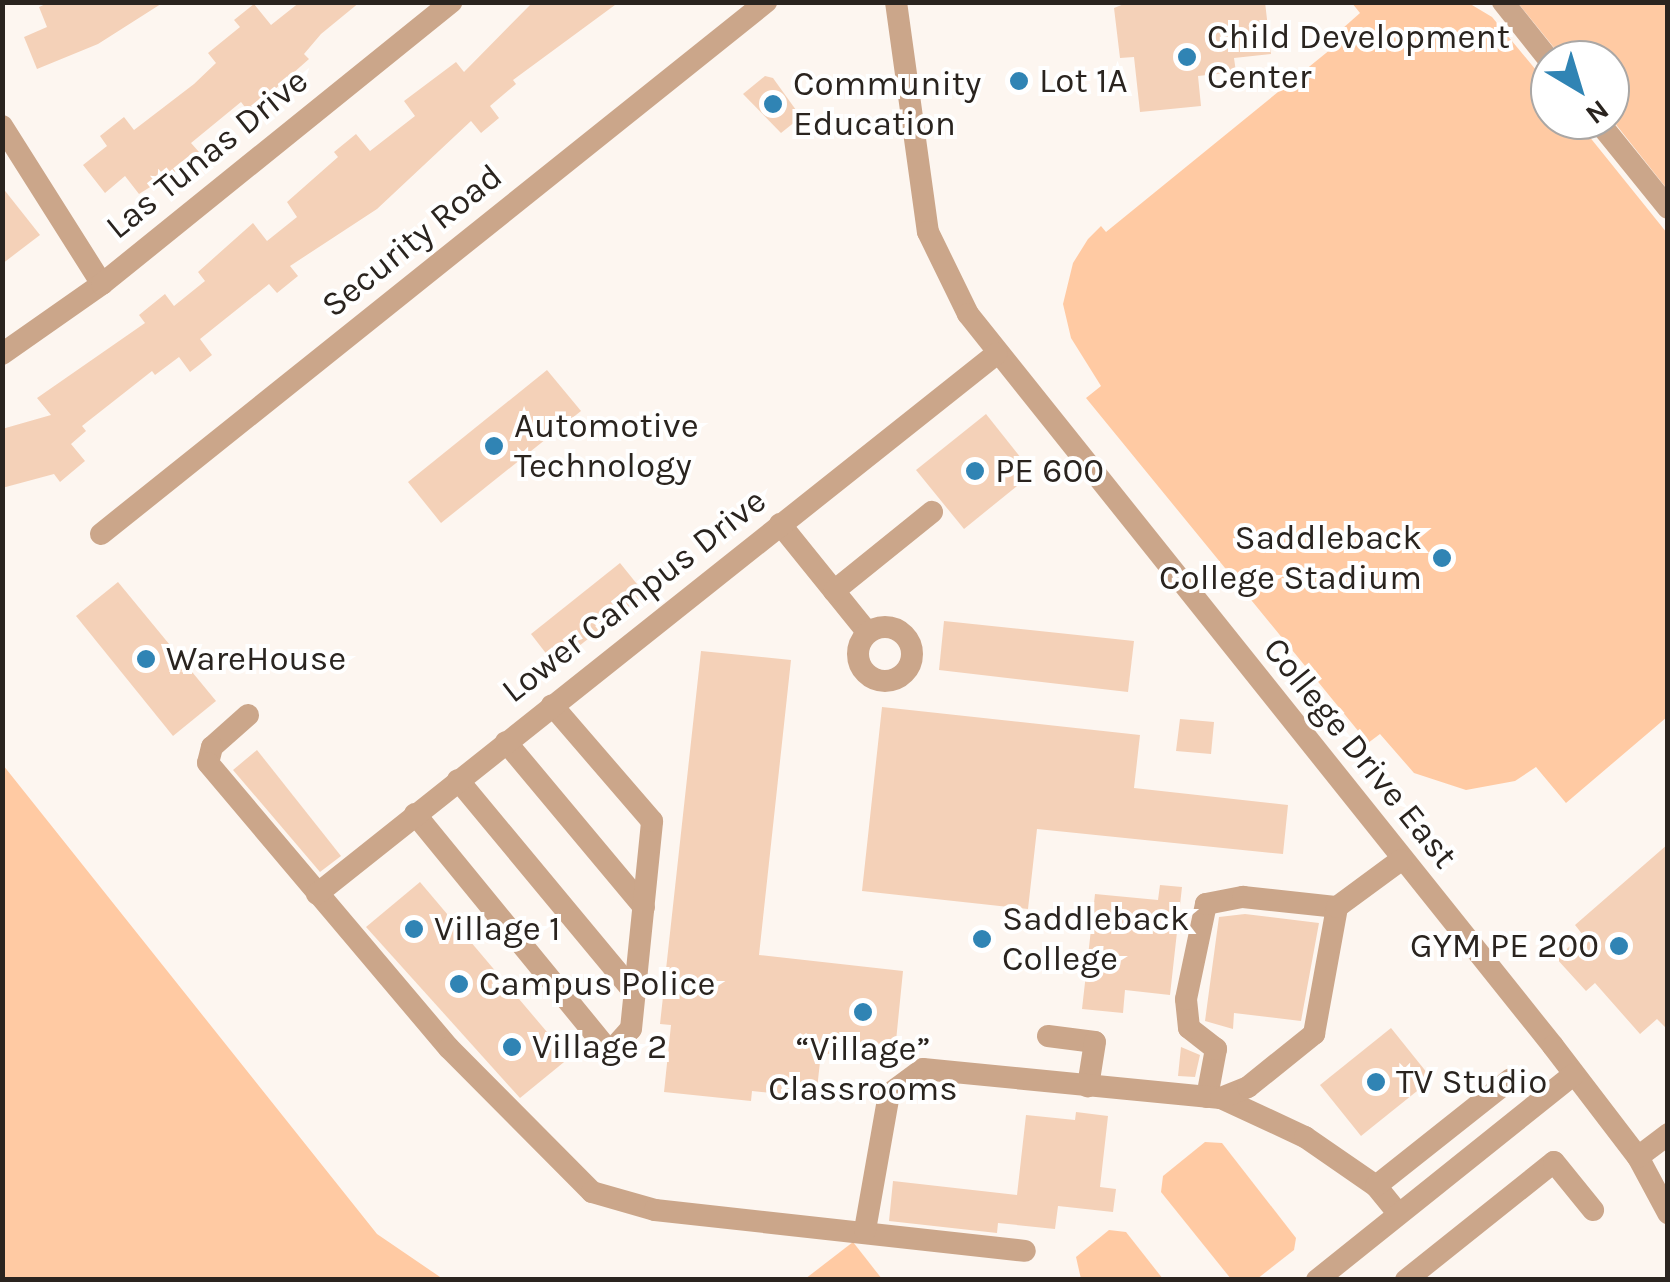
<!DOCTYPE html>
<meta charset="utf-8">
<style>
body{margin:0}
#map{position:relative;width:1670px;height:1282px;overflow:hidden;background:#fdf6f0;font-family:Karla,sans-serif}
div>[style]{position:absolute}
.green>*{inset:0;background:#ffcaa3}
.building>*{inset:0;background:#f4d1b8}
.minor>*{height:22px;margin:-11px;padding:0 11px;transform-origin:11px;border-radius:11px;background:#cba68a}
.minor>.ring{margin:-11px;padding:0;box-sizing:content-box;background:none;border:22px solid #cba68a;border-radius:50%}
.dots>*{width:28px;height:28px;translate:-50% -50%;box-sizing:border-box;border:5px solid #fff;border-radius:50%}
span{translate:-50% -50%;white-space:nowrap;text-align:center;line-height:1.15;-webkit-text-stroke:8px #fff;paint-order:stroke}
.poi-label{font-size:35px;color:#2a241f}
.left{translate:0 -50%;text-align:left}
.right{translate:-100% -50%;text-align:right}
.street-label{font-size:35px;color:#2a241f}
.frame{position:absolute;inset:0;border:5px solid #2a241f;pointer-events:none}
.north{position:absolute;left:1530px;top:40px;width:100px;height:100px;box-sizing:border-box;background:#fff;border:2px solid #aaa7a5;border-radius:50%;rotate:142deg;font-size:28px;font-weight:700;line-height:40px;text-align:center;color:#2a241f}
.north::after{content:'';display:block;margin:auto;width:35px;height:45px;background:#3084b4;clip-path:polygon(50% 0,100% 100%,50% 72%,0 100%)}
</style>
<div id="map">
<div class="green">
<i style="clip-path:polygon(1467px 2px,1492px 17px,1550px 87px,1550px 120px,1576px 120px,1667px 233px,1667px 717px,1566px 803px,1536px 767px,1515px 781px,1466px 790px,1414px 773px,1380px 734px,1368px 743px,1086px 398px,1101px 386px,1071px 338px,1063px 304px,1073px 263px,1088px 239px,1101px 226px,1106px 232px,1347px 36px,1342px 29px,1360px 13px,1352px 3px)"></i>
<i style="clip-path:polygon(1518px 3px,1667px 3px,1667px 189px,1610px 117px,1610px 60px,1564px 60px)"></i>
<i style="clip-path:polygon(3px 765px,377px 1234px,443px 1279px,3px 1279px)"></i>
<i style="clip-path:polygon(1205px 1142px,1222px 1143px,1296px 1238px,1294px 1250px,1257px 1279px,1231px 1279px,1161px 1192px,1163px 1176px)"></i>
<i style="clip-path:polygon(1109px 1230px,1126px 1232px,1163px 1279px,1081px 1279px,1076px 1257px)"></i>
<i style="clip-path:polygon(853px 1242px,882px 1279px,805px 1279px)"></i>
</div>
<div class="building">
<i style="clip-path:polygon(50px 2px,164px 2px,98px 44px,37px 69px,24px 37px,47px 27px,39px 7px)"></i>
<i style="clip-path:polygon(300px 2px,360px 2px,321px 34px,304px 54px,309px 59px,274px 90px,248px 111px,241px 102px,191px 143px,199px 152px,179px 169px,139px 194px,125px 176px,105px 193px,83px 165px,107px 146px,100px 136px,124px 117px,134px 130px,194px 84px,216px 63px,208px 53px,240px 27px,234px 20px,254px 4px,271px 25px)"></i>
<i style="clip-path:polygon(533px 2px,619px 2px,513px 80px,516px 84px,490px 106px,499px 118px,481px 133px,471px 121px,377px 209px,290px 266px,298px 276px,277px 293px,269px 284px,200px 339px,212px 355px,190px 372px,179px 357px,155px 375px,152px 371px,82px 426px,86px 431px,71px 444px,85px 461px,60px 482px,54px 474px,2px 488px,2px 429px,51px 415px,37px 398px,145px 323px,139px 315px,165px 294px,174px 306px,205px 281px,198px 272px,253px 223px,267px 241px,297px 217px,287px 202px,338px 157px,334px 152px,356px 134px,370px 151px,415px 116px,404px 101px,456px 62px,464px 72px)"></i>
<i style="clip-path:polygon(1129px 2px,1265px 2px,1271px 54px,1234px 58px,1236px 72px,1198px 76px,1201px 106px,1140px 112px,1134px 57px,1120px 58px,1114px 8px)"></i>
<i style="clip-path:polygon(765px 76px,773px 78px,801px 117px,781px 133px,743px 94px)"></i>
<i style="clip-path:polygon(2px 187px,40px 235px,2px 264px)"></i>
<i style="clip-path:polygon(547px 370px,581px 411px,441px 523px,408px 482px)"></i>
<i style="clip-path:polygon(986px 414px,1033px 473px,964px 529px,916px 470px)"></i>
<i style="clip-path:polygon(620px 563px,645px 594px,555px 665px,531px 634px)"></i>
<i style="clip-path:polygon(118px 582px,216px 701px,173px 736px,76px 616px)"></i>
<i style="clip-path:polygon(944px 621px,1134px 641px,1128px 692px,939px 670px)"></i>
<i style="clip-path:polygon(701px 651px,791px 660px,759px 955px,903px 971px,894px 1061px,821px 1053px,816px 1098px,752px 1091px,751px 1101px,664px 1092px,671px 1025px,660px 1024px)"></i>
<i style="clip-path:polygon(882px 707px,1140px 735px,1134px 788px,1288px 805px,1283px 854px,1037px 829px,1028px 909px,862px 891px)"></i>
<i style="clip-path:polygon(1180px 719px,1214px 722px,1211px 754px,1176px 751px)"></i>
<i style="clip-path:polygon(257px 750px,341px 856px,320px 872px,233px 770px)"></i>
<i style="clip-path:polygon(1668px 844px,1668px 1030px,1657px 1019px,1640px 1034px,1595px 983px,1586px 991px,1556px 958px,1583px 935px,1575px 925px)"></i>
<i style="clip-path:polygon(420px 882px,569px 1058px,520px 1098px,366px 927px)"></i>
<i style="clip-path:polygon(1160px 885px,1182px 887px,1170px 995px,1125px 990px,1123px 1013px,1082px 1009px,1095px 894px,1158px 900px)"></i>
<i style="clip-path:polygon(1245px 914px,1319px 923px,1301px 1021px,1234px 1013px,1233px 1029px,1205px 1021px,1219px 917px)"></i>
<i style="clip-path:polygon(1391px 1028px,1432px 1079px,1361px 1136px,1320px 1085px)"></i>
<i style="clip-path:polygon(1181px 1047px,1200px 1055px,1195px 1077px,1178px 1076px)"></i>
<i style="clip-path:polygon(1076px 1112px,1108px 1116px,1100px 1187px,1116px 1189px,1113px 1212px,1058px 1206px,1055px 1229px,998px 1223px,997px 1233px,889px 1221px,893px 1181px,1017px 1195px,1026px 1115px,1075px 1120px)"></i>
</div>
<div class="minor">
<i style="left:896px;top:2px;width:232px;rotate:82.1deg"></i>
<i style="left:928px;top:232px;width:91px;rotate:64deg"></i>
<i style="left:968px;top:314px;width:937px;rotate:51.37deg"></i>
<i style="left:1553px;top:1046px;width:140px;rotate:52.6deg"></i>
<i style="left:1638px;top:1157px;width:64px;rotate:61.8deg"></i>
<i style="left:1503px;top:2px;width:75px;rotate:51.5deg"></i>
<i style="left:1597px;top:120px;width:113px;rotate:51.1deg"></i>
<i style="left:2px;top:126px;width:187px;rotate:57.7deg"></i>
<i style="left:2px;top:354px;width:122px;rotate:-35deg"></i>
<i style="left:102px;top:284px;width:449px;rotate:-38.9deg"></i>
<i style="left:780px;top:524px;width:139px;rotate:51.1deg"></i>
<i style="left:101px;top:534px;width:852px;rotate:-38.66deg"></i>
<i style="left:834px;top:591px;width:126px;rotate:-38.9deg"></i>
<i class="ring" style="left:858px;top:627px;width:32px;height:32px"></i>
<i style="left:248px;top:715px;width:48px;rotate:138.4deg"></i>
<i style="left:212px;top:747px;width:16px;rotate:104deg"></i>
<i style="left:208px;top:763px;width:373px;rotate:49.8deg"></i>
<i style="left:449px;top:1048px;width:203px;rotate:45.2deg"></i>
<i style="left:592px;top:1192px;width:66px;rotate:15.9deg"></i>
<i style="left:655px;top:1210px;width:372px;rotate:6.3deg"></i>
<i style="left:506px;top:742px;width:215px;rotate:50.1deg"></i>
<i style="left:458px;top:780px;width:277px;rotate:50.3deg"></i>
<i style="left:415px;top:814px;width:308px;rotate:50.7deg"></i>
<i style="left:610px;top:1052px;width:31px;rotate:-48deg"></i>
<i style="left:631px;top:1029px;width:209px;rotate:-84.2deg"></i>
<i style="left:652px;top:821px;width:153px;rotate:-130.8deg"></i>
<i style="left:317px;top:894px;width:868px;rotate:-38.49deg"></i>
<i style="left:1048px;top:1036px;width:47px;rotate:7.3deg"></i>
<i style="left:1095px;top:1042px;width:45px;rotate:99deg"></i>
<i style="left:1207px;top:1097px;width:49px;rotate:-79.4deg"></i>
<i style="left:1216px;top:1049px;width:34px;rotate:-142deg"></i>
<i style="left:1189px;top:1028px;width:29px;rotate:-96deg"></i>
<i style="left:1186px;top:999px;width:97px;rotate:-78.1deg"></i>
<i style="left:1206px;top:904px;width:38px;rotate:-11deg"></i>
<i style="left:1243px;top:897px;width:95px;rotate:6.1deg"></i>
<i style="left:1221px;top:1098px;width:93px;rotate:24.9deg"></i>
<i style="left:1305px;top:1137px;width:86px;rotate:34.6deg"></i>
<i style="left:1376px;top:1186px;width:33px;rotate:51deg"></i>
<i style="left:1638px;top:1157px;width:38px;rotate:-37deg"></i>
<i style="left:1376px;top:1186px;width:172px;rotate:-38.4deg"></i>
<i style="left:865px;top:1230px;width:138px;rotate:-80deg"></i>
<i style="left:889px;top:1094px;width:42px;rotate:-36.3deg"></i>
<i style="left:923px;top:1069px;width:299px;rotate:5.6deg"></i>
<i style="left:1221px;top:1098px;width:29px;rotate:-22deg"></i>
<i style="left:1248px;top:1087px;width:85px;rotate:-38.8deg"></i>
<i style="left:1314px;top:1034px;width:129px;rotate:-79.7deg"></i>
<i style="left:1337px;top:907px;width:79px;rotate:-36.3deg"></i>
<i style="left:1317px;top:1280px;width:329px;rotate:-38.7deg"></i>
<i style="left:1406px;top:1280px;width:189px;rotate:-38.6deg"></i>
<i style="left:1554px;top:1162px;width:62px;rotate:50.9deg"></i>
</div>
<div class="dots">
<i style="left:1187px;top:57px;background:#3084b4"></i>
<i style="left:1019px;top:81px;background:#3084b4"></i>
<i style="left:773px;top:104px;background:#3084b4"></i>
<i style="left:494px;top:446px;background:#3084b4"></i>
<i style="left:975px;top:471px;background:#3084b4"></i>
<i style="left:1442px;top:558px;background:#3084b4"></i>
<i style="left:146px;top:659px;background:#3084b4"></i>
<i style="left:414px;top:929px;background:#3084b4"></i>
<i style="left:982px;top:939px;background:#3084b4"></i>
<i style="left:1619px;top:946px;background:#3084b4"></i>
<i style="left:459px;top:984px;background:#3084b4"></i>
<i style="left:863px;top:1012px;background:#3084b4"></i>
<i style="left:512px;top:1047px;background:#3084b4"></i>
<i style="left:1376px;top:1082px;background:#3084b4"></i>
</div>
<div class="poi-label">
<span class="left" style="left:1207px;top:57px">Child Development<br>Center</span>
<span class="left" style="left:1039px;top:81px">Lot 1A</span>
<span class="left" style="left:793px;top:104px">Community<br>Education</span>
<span class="left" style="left:514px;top:446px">Automotive<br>Technology</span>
<span class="left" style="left:995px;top:471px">PE 600</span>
<span class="right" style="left:1422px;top:558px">Saddleback<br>College Stadium</span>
<span class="left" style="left:166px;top:659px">WareHouse</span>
<span class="left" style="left:1002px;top:939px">Saddleback<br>College</span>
<span class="left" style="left:434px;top:929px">Village 1</span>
<span class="right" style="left:1599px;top:946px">GYM PE 200</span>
<span class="left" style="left:479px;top:984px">Campus Police</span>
<span class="left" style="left:532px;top:1047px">Village 2</span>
<span style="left:863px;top:1069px">“Village”<br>Classrooms</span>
<span class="left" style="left:1396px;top:1082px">TV Studio</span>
</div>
<div class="street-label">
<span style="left:207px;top:154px;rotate:-39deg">Las Tunas Drive</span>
<span style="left:412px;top:241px;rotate:-39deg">Security Road</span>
<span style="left:634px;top:596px;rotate:-38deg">Lower Campus Drive</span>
<span style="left:1360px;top:753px;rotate:51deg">College Drive East</span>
</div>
<div class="frame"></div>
<div class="north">N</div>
</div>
